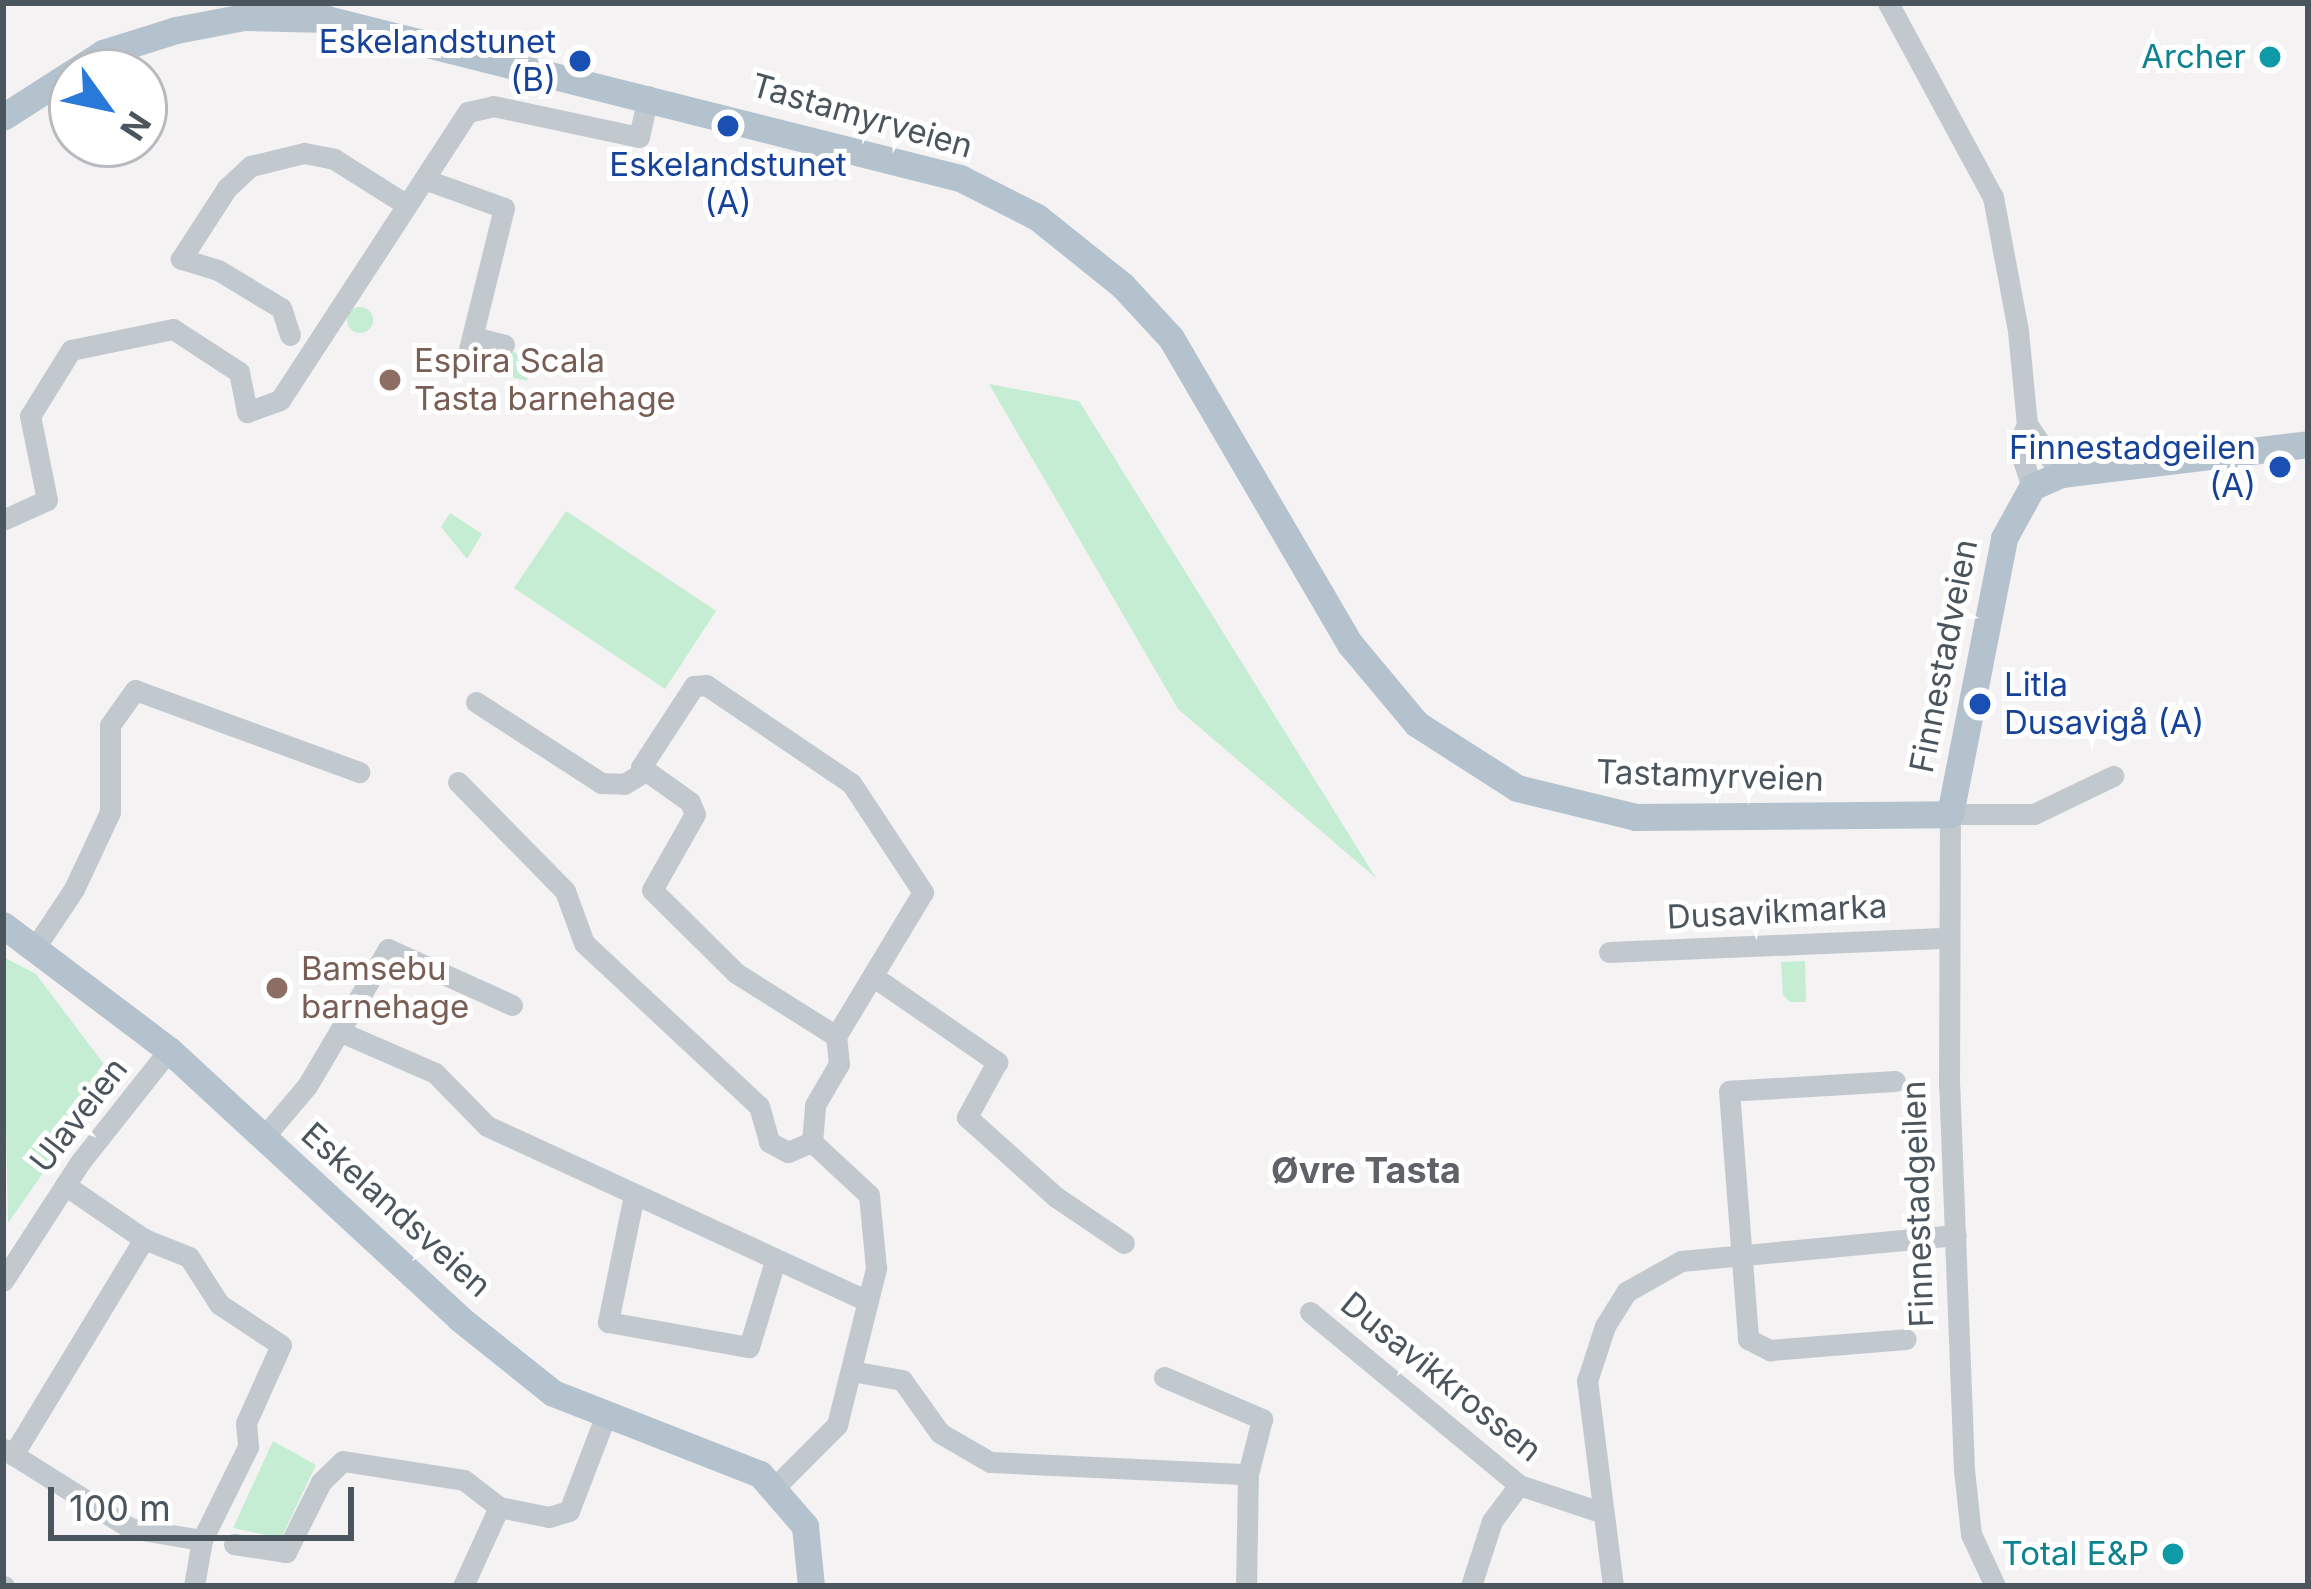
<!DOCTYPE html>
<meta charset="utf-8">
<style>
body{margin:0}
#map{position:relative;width:2311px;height:1589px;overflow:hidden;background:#f4f2f2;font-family:Inter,sans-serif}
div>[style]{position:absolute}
.green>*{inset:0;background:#c5edd3}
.round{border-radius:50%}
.minor>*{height:21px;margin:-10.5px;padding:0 10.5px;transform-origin:10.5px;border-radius:10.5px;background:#c1c9cf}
.major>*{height:27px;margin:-13.5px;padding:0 13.5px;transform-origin:13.5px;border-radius:13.5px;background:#b4c2ce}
.dots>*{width:33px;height:33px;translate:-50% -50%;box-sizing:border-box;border:6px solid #fff;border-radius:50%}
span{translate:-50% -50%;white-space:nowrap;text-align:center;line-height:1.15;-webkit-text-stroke:10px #fff;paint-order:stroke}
.transit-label{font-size:33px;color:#164399}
.right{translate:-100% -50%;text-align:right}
.left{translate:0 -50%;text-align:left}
.culture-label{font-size:33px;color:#0d838f}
.street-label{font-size:33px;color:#4b555e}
.education-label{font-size:33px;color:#785e54}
.neighbourhood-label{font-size:36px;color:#5f6266;font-weight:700}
.frame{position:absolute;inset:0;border:6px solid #4b555e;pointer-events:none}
.north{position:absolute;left:48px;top:48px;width:120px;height:120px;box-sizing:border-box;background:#fff;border:3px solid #b7bbbf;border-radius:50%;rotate:123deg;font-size:33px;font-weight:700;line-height:48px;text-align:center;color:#4b555e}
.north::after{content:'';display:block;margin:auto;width:42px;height:54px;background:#2879d8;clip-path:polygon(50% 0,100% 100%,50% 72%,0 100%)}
.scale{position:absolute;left:48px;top:1487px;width:306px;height:54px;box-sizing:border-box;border:6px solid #4b555e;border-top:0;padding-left:15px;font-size:36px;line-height:42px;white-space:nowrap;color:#4b555e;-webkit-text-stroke:9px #fff;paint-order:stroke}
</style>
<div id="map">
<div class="green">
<i class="round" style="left:347px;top:307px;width:26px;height:26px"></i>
<i style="clip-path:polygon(504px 348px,533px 360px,527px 381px,503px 375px)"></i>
<i style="clip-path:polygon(989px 384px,1079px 401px,1376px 878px,1178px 709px)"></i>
<i style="clip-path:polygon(566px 511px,716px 611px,665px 689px,514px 588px)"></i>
<i style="clip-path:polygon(450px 513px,482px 534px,467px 559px,441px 527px)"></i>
<i style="clip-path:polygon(3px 957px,36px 974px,112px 1075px,8px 1223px)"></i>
<i style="clip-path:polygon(1805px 961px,1806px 1002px,1790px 1002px,1783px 995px,1781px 962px)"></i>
<i style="clip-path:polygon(273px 1441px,316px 1465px,281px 1538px,233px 1528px)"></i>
</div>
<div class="minor">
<i style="left:1888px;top:3px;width:221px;rotate:61.6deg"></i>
<i style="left:1993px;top:197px;width:136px;rotate:79.4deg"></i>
<i style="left:2018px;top:331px;width:93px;rotate:84.5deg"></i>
<i style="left:2027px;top:424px;width:23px;rotate:113deg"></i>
<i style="left:2018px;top:445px;width:44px;rotate:71.6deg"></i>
<i style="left:424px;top:179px;width:85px;rotate:19.9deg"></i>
<i style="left:504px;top:208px;width:149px;rotate:103.9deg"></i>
<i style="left:290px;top:335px;width:28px;rotate:-108deg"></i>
<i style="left:281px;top:308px;width:74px;rotate:-148.9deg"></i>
<i style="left:218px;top:270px;width:39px;rotate:-163deg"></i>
<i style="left:181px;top:259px;width:85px;rotate:-57.1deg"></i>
<i style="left:227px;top:188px;width:33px;rotate:-43deg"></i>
<i style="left:251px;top:166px;width:55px;rotate:-13.8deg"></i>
<i style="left:304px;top:153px;width:31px;rotate:11deg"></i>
<i style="left:334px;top:159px;width:86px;rotate:32.2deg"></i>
<i style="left:473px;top:337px;width:32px;rotate:14deg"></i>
<i style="left:2027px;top:424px;width:60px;rotate:55.8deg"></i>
<i style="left:3px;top:520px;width:48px;rotate:-24.4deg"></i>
<i style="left:47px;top:500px;width:86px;rotate:-101.4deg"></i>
<i style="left:30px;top:416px;width:78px;rotate:-58.2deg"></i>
<i style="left:71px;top:350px;width:104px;rotate:-11.6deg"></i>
<i style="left:173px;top:329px;width:79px;rotate:33.1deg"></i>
<i style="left:239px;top:372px;width:41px;rotate:78.7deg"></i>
<i style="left:247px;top:412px;width:35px;rotate:-20deg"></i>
<i style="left:280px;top:400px;width:344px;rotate:-56.9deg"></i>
<i style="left:468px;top:112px;width:26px;rotate:-13deg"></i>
<i style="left:493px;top:106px;width:149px;rotate:12deg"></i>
<i style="left:639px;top:137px;width:42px;rotate:-77.6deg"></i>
<i style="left:706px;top:685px;width:175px;rotate:34.1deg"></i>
<i style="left:851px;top:783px;width:131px;rotate:56.6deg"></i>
<i style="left:923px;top:892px;width:168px;rotate:121.1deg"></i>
<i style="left:836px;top:1036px;width:118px;rotate:-147.8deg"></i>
<i style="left:736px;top:973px;width:118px;rotate:-135.3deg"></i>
<i style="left:652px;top:890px;width:87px;rotate:-60.5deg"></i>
<i style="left:695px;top:814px;width:13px;rotate:-113deg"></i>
<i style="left:690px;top:802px;width:60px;rotate:-144.5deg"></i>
<i style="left:641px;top:767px;width:97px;rotate:-56.8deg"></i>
<i style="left:694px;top:686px;width:12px;rotate:-5deg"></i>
<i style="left:476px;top:702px;width:149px;rotate:32.9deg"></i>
<i style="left:601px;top:783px;width:23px;rotate:2deg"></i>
<i style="left:624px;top:784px;width:21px;rotate:-31deg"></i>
<i style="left:458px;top:782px;width:153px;rotate:45.5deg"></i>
<i style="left:565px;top:891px;width:55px;rotate:69.9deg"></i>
<i style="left:584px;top:943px;width:239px;rotate:43deg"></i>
<i style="left:759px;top:1106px;width:37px;rotate:74deg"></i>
<i style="left:769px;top:1142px;width:21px;rotate:28deg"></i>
<i style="left:788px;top:1152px;width:26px;rotate:-23deg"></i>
<i style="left:36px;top:946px;width:69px;rotate:-56.3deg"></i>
<i style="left:74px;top:889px;width:85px;rotate:-64.9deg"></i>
<i style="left:110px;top:812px;width:87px;rotate:-90deg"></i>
<i style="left:110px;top:725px;width:43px;rotate:-54.5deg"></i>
<i style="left:135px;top:690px;width:239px;rotate:20.1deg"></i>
<i style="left:1609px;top:952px;width:339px;rotate:-2.4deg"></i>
<i style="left:874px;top:977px;width:150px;rotate:34.6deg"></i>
<i style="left:997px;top:1062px;width:63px;rotate:118.6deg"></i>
<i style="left:967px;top:1117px;width:120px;rotate:42deg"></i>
<i style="left:1056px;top:1197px;width:82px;rotate:34.1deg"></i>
<i style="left:341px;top:1032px;width:103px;rotate:23.6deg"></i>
<i style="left:435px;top:1073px;width:74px;rotate:45.5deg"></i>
<i style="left:487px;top:1126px;width:419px;rotate:24.7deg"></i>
<i style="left:1895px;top:1081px;width:166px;rotate:176.6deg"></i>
<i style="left:1729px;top:1091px;width:249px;rotate:85.6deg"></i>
<i style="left:1748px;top:1339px;width:25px;rotate:27deg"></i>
<i style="left:1770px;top:1350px;width:136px;rotate:-4.6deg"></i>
<i style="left:263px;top:1138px;width:68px;rotate:-49.8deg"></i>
<i style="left:307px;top:1086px;width:159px;rotate:-59.4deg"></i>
<i style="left:388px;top:949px;width:136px;rotate:24.3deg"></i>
<i style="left:65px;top:1185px;width:96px;rotate:34.4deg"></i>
<i style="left:144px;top:1239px;width:48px;rotate:21.8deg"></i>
<i style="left:189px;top:1257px;width:56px;rotate:57.4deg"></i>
<i style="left:219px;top:1304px;width:74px;rotate:33.5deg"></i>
<i style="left:281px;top:1345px;width:85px;rotate:114.2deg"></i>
<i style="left:246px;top:1423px;width:24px;rotate:85deg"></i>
<i style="left:248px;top:1447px;width:104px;rotate:116.3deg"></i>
<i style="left:202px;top:1540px;width:47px;rotate:99.9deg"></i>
<i style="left:634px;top:1195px;width:130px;rotate:101.6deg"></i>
<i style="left:608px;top:1322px;width:143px;rotate:10.1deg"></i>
<i style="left:749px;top:1347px;width:90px;rotate:-73.2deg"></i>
<i style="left:3px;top:1281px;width:143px;rotate:-57deg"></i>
<i style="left:81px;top:1161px;width:142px;rotate:-51.6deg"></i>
<i style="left:1310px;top:1312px;width:271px;rotate:39.6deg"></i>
<i style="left:1519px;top:1485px;width:85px;rotate:18.4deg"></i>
<i style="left:851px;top:1371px;width:52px;rotate:10deg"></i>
<i style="left:902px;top:1380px;width:65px;rotate:54.4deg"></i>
<i style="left:940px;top:1433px;width:58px;rotate:30.1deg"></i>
<i style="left:990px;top:1462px;width:258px;rotate:2.7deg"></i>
<i style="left:1164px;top:1377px;width:107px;rotate:23.2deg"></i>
<i style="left:1262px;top:1419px;width:57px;rotate:104.3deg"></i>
<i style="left:1248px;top:1474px;width:112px;rotate:91deg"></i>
<i style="left:4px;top:1449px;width:149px;rotate:32.1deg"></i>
<i style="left:130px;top:1528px;width:73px;rotate:9.5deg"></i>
<i style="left:13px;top:1455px;width:253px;rotate:-58.8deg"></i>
<i style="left:775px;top:1487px;width:88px;rotate:-45deg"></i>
<i style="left:837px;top:1425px;width:162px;rotate:-76deg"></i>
<i style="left:876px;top:1268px;width:73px;rotate:-95.5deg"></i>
<i style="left:869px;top:1195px;width:78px;rotate:-137.1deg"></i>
<i style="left:812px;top:1142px;width:37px;rotate:-85deg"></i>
<i style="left:815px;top:1105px;width:48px;rotate:-59.7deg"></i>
<i style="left:839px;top:1064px;width:28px;rotate:-96deg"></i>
<i style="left:234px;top:1544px;width:53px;rotate:8.7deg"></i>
<i style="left:286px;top:1552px;width:78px;rotate:-63.4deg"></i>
<i style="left:321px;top:1482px;width:30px;rotate:-44deg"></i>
<i style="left:343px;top:1461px;width:122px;rotate:8.9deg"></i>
<i style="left:464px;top:1480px;width:44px;rotate:37.6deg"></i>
<i style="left:3px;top:1586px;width:1px"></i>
<i style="left:463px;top:1586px;width:87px;rotate:-65.5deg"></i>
<i style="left:499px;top:1507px;width:51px;rotate:11.3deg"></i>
<i style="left:549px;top:1517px;width:21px;rotate:-17deg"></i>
<i style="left:569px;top:1511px;width:101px;rotate:-69deg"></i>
<i style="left:1471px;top:1586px;width:68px;rotate:-72.1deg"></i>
<i style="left:1492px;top:1521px;width:45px;rotate:-53.1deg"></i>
<i style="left:1613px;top:1586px;width:207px;rotate:-97.2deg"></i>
<i style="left:1587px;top:1381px;width:58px;rotate:-71.9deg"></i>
<i style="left:1605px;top:1326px;width:40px;rotate:-58deg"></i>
<i style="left:1626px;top:1292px;width:63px;rotate:-29.4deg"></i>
<i style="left:1681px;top:1261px;width:276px;rotate:-5.4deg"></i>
<i style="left:1995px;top:1586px;width:57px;rotate:-114.8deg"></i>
<i style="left:1971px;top:1534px;width:64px;rotate:-96.2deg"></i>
<i style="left:1964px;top:1470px;width:384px;rotate:-92.2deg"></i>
<i style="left:1949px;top:1086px;width:272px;rotate:-89.8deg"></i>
<i style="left:1950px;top:814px;width:84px"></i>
<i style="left:2034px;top:814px;width:88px;rotate:-25.7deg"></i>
</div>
<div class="major">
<i style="left:3px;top:117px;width:119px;rotate:-32.6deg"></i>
<i style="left:103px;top:53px;width:77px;rotate:-17.5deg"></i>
<i style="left:176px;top:30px;width:69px;rotate:-10.8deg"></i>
<i style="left:244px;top:17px;width:83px;rotate:1.4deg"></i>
<i style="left:327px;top:19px;width:653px;rotate:14.1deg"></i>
<i style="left:960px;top:178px;width:86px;rotate:26.9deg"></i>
<i style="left:1037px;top:217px;width:109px;rotate:38.7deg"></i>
<i style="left:1122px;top:285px;width:72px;rotate:47.2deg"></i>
<i style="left:1171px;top:338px;width:355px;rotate:59.7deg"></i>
<i style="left:1350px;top:644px;width:104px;rotate:50.1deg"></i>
<i style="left:1417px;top:724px;width:119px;rotate:32.6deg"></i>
<i style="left:1517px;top:788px;width:122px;rotate:13.7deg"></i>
<i style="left:1636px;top:817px;width:314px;rotate:-0.5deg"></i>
<i style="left:1950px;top:814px;width:281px;rotate:-78.9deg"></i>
<i style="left:2004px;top:538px;width:58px;rotate:-61.2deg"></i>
<i style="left:2032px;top:487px;width:32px;rotate:-24deg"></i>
<i style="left:2061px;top:474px;width:249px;rotate:-6.9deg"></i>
<i style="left:3px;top:925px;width:208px;rotate:37deg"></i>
<i style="left:169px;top:1050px;width:395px;rotate:42.7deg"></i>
<i style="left:459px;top:1318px;width:120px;rotate:38.6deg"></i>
<i style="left:553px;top:1393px;width:222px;rotate:21.4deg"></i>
<i style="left:760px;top:1474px;width:69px;rotate:49.1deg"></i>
<i style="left:805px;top:1526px;width:60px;rotate:84.3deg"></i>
</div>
<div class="dots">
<i style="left:2270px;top:57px;background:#0f9aa8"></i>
<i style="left:580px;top:61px;background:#1a4fb4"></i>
<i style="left:728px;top:126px;background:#1a4fb4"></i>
<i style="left:390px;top:380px;background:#8d6e63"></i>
<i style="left:2280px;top:467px;background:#1a4fb4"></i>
<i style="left:1980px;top:704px;background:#1a4fb4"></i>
<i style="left:277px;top:988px;background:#8d6e63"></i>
<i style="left:2173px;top:1554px;background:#0f9aa8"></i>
</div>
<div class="transit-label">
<span class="right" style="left:556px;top:61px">Eskelandstunet<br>(B)</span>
<span style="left:728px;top:184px">Eskelandstunet<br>(A)</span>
<span class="right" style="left:2256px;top:467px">Finnestadgeilen<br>(A)</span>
<span class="left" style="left:2004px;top:704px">Litla<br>Dusavigå (A)</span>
</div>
<div class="culture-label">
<span class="right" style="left:2246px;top:57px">Archer</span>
<span class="right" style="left:2149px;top:1554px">Total E&amp;P</span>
</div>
<div class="street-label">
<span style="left:862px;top:116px;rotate:16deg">Tastamyrveien</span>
<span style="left:1944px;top:656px;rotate:-79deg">Finnestadveien</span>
<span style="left:1710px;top:776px;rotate:2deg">Tastamyrveien</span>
<span style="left:1777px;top:912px;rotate:-3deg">Dusavikmarka</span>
<span style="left:79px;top:1115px;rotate:-52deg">Ulaveien</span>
<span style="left:1918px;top:1204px;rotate:-92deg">Finnestadgeilen</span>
<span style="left:396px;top:1210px;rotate:42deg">Eskelandsveien</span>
<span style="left:1441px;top:1377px;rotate:39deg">Dusavikkrossen</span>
</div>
<div class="education-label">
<span class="left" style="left:414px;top:380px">Espira Scala<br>Tasta barnehage</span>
<span class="left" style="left:301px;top:988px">Bamsebu<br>barnehage</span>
</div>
<div class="neighbourhood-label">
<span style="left:1366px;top:1171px">Øvre Tasta</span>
</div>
<div class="frame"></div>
<div class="north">N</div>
<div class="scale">100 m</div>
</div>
